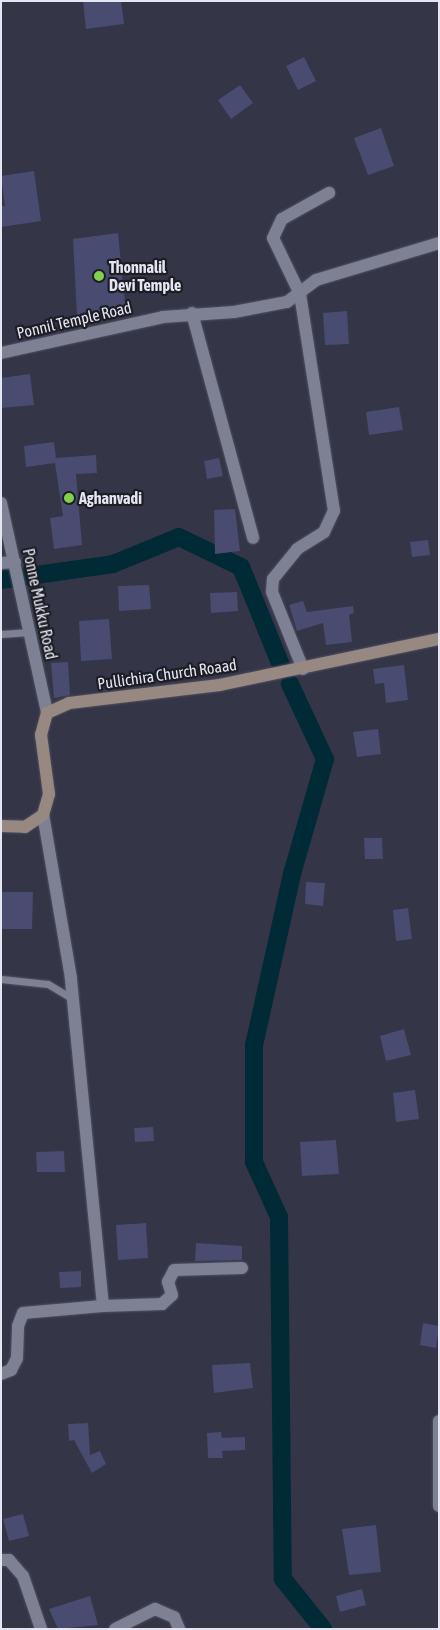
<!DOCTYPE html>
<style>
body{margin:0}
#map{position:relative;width:440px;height:1630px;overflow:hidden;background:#343547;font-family:"Asap Condensed",sans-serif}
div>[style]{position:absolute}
.canal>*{height:18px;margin:-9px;padding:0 9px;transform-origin:9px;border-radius:9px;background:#002a36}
.building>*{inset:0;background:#494b70}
.roads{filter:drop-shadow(0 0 1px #505160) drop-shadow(0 0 1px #505160)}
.lane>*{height:7px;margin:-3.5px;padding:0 3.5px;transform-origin:3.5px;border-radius:3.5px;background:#7e8094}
.street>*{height:12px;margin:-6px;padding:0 6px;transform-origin:6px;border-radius:6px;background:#7e8094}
.secondary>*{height:12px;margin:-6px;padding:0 6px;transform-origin:6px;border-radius:6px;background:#978881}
.dots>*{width:14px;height:14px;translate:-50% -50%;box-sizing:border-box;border:2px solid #1d1d25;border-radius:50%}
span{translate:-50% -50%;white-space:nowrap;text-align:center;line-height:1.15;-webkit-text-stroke:4.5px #1d1d25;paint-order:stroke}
.poi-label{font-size:16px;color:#e5e6f1;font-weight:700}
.left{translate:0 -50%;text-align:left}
.street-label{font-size:16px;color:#e5e6f1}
.frame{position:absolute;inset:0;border:2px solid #e5e6f1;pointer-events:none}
</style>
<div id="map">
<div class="canal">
<i style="left:1px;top:580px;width:113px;rotate:-8.1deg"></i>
<i style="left:113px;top:564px;width:71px;rotate:-22.2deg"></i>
<i style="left:179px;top:537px;width:69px;rotate:25.8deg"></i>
<i style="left:241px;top:567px;width:104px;rotate:67.9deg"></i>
<i style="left:290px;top:684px;width:83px;rotate:65deg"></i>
<i style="left:325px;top:759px;width:120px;rotate:106deg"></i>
<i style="left:292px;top:874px;width:175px;rotate:102.5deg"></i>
<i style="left:254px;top:1045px;width:117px;rotate:90deg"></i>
<i style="left:254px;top:1162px;width:60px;rotate:65.6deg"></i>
<i style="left:279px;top:1217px;width:362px;rotate:89.4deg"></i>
<i style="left:283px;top:1579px;width:64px;rotate:51.3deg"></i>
</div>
<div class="building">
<i style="clip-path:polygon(83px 1px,121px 1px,124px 24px,86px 29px)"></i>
<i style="clip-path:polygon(304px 57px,316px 81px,298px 90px,286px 66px)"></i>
<i style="clip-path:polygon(240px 85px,253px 103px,231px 119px,218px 100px)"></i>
<i style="clip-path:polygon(381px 128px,394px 166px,368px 175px,354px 138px)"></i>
<i style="clip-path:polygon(34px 171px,41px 221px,1px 227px,1px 206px,5px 206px,1px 176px)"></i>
<i style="clip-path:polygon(118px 233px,126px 313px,77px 316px,73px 239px)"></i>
<i style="clip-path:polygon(347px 311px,349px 344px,325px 345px,323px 313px)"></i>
<i style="clip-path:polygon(30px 374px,34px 405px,1px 408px,1px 378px)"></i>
<i style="clip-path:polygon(399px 407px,403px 430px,369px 435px,366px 412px)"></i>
<i style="clip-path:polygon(54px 442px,56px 458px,96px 455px,97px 473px,76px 474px,82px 545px,54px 549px,50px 518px,63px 516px,55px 463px,26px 467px,24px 446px)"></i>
<i style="clip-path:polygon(219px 458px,223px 476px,207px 479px,204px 461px)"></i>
<i style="clip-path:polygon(235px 509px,240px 551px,215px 554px,214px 510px)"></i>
<i style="clip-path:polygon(428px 540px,430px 555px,412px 557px,410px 542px)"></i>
<i style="clip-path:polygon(149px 585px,151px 609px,119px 611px,118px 586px)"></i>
<i style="clip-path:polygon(237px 592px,238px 611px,211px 613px,210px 593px)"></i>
<i style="clip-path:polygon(303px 601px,307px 612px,353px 606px,354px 613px,349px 615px,352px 642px,326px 645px,323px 623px,297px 631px,289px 605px)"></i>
<i style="clip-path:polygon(109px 619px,112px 659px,81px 661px,79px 621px)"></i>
<i style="clip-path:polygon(68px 662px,70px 695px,54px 698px,51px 663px)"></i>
<i style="clip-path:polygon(404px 665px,408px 700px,386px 703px,384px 683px,375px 684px,373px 669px)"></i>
<i style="clip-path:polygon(378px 729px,381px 754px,357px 757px,353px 732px)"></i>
<i style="clip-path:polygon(364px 838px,382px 838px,383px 859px,365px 859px)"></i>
<i style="clip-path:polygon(306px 882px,325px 883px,323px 906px,305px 904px)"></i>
<i style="clip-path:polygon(1px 892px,33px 892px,32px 929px,1px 929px)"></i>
<i style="clip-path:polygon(408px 908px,412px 939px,396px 941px,393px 910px)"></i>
<i style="clip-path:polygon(404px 1029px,411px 1055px,386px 1061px,380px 1036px)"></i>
<i style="clip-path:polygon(415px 1090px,419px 1119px,396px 1122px,393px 1093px)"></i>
<i style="clip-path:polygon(153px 1127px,154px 1141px,135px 1142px,134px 1128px)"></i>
<i style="clip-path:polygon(336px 1140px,339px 1174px,302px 1176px,300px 1142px)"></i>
<i style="clip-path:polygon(64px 1151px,65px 1172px,37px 1172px,36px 1152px)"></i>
<i style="clip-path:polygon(146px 1223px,148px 1258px,118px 1260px,116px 1225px)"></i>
<i style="clip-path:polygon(196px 1243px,242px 1246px,242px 1260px,195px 1261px)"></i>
<i style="clip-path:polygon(81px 1271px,81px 1287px,60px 1288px,59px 1272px)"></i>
<i style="clip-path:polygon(423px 1323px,439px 1326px,436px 1348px,420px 1345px)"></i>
<i style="clip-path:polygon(250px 1363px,253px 1388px,214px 1393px,212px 1365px)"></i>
<i style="clip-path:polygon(88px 1423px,90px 1455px,100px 1451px,106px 1464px,92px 1473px,74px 1440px,69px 1441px,68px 1424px)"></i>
<i style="clip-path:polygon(221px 1432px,222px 1438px,245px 1437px,245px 1450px,222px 1451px,223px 1458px,208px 1458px,207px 1433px)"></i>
<i style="clip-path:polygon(23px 1514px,29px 1536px,9px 1541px,3px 1519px)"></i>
<i style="clip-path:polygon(376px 1525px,381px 1572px,349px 1575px,342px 1529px)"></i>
<i style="clip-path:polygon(362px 1589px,366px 1605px,340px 1612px,336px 1596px)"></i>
<i style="clip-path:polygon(90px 1596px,98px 1625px,58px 1629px,49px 1609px)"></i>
</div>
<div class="roads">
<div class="lane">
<i style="left:1px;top:634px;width:29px;rotate:-4deg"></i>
<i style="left:1px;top:979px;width:47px;rotate:6.1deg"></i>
<i style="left:48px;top:984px;width:29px;rotate:31deg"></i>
</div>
<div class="street">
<i style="left:192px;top:313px;width:233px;rotate:74.8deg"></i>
<i style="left:1px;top:353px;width:166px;rotate:-12.5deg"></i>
<i style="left:163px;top:317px;width:71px;rotate:-4deg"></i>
<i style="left:234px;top:312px;width:54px;rotate:-10.7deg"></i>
<i style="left:287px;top:302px;width:36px;rotate:-37deg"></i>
<i style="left:316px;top:280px;width:128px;rotate:-16.7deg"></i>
<i style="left:1px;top:503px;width:215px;rotate:77.6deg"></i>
<i style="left:1px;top:563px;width:14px;rotate:-4deg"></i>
<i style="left:303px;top:669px;width:83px;rotate:-111.9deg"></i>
<i style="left:272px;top:592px;width:13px;rotate:-86deg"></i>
<i style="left:273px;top:579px;width:38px;rotate:-51deg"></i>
<i style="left:297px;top:549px;width:32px;rotate:-32deg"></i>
<i style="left:324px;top:532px;width:23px;rotate:-65deg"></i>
<i style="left:334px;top:511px;width:220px;rotate:-98.9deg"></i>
<i style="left:300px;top:294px;width:62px;rotate:-115.7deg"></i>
<i style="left:273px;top:238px;width:21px;rotate:-65deg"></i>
<i style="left:282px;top:219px;width:54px;rotate:-29deg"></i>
<i style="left:103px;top:1306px;width:59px;rotate:-1.9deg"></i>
<i style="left:162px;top:1304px;width:13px;rotate:-42deg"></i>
<i style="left:172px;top:1295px;width:14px;rotate:-107deg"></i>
<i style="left:168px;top:1282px;width:13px;rotate:-63deg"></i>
<i style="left:174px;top:1270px;width:68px;rotate:-1.7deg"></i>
<i style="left:1px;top:1374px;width:11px;rotate:-22deg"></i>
<i style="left:11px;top:1370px;width:13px;rotate:-63deg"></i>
<i style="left:17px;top:1358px;width:32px;rotate:-88deg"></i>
<i style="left:18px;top:1326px;width:14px;rotate:-69deg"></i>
<i style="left:23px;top:1313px;width:80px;rotate:-5deg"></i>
<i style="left:103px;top:1306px;width:330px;rotate:-95.6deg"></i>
<i style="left:71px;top:978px;width:165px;rotate:-99.7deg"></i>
<i style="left:439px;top:1421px;width:85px;rotate:90deg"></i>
<i style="left:1px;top:1560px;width:8px"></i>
<i style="left:9px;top:1560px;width:21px;rotate:49deg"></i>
<i style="left:23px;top:1576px;width:56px;rotate:71.2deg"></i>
<i style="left:115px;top:1629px;width:45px;rotate:-26.6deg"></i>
<i style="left:155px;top:1609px;width:21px;rotate:23deg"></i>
<i style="left:174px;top:1617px;width:13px;rotate:67deg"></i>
</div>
<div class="secondary">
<i style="left:1px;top:826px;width:24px;rotate:2deg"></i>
<i style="left:25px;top:827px;width:22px;rotate:-34deg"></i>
<i style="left:43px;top:815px;width:22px;rotate:-74deg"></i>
<i style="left:49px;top:794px;width:60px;rotate:-97.7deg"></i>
<i style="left:41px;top:735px;width:23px;rotate:-75deg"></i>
<i style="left:47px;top:713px;width:24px;rotate:-24deg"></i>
<i style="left:69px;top:703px;width:152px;rotate:-6.8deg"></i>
<i style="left:220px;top:685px;width:224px;rotate:-11.9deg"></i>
</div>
</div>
<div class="dots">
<i style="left:99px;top:276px;background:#83d04f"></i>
<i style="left:69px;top:498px;background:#83d04f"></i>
</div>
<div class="poi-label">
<span class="left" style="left:109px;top:276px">Thonnalil<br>Devi Temple</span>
<span class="left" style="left:79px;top:498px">Aghanvadi</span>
</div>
<div class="street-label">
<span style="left:74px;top:320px;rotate:-13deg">Ponnil Temple Road</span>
<span style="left:40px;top:604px;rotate:78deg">Ponne Mukku Road</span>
<span style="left:167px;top:674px;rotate:-8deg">Pullichira Church Roaad</span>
</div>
<div class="frame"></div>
</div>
